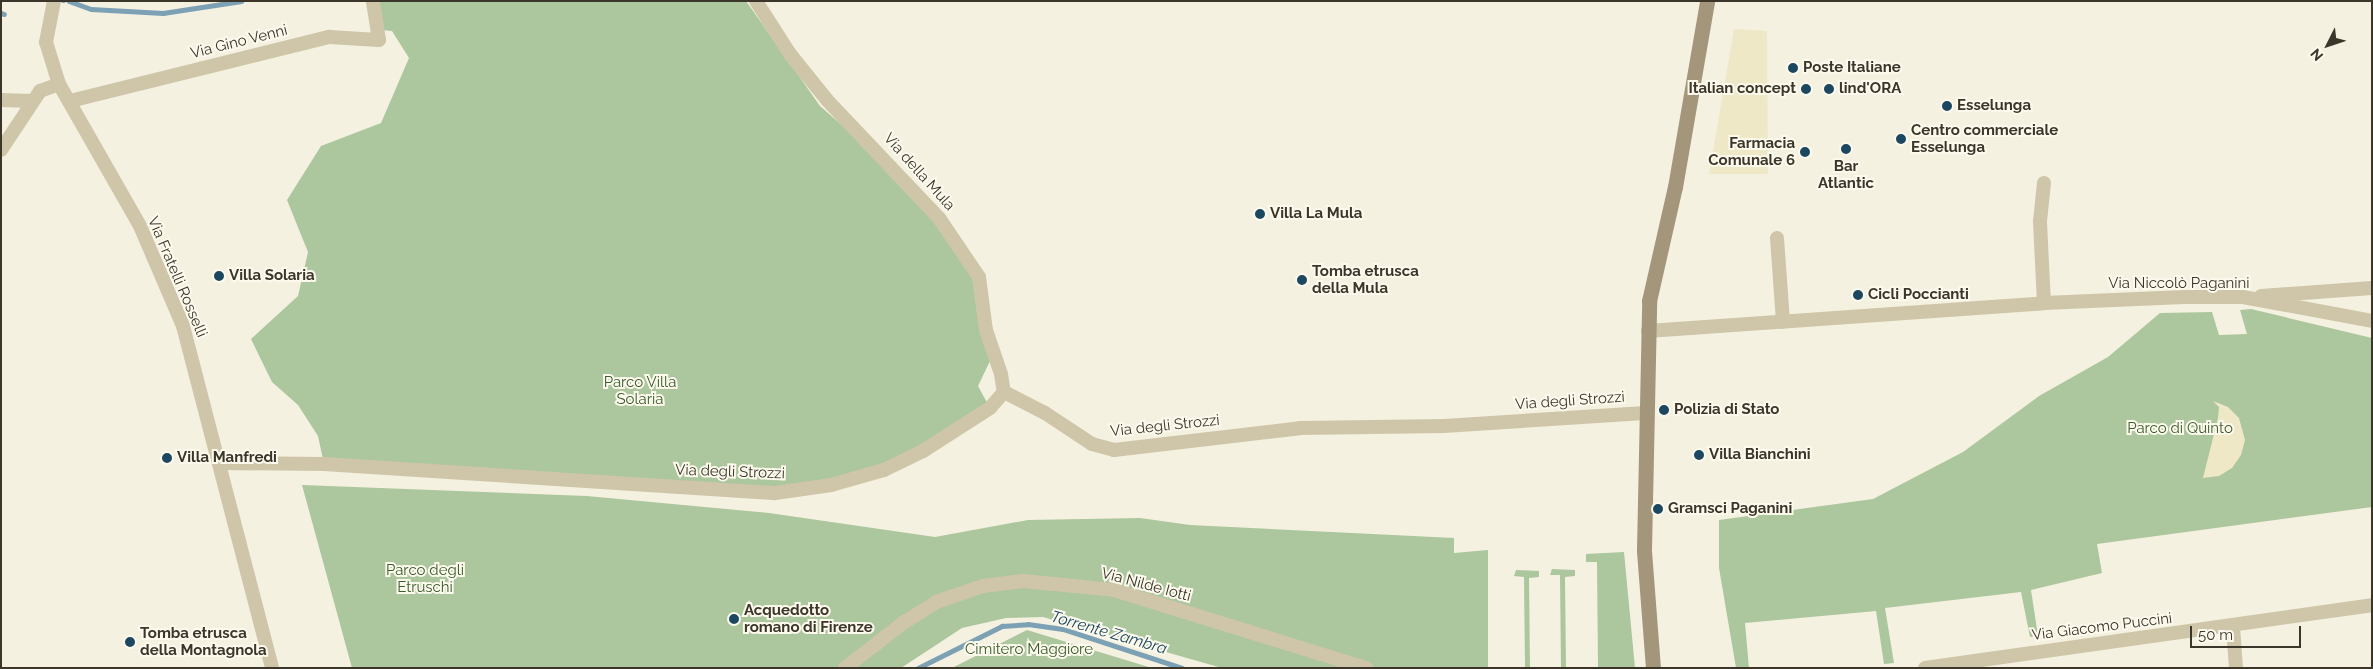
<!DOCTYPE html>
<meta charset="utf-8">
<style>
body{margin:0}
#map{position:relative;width:2373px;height:669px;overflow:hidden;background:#f5f1e0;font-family:Raleway,sans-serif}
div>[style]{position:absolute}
.green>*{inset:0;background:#acc69e}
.plaza>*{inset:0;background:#eee8c6}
.stream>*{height:4.5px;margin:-2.25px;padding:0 2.25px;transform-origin:2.25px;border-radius:2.25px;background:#7ca1b4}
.street>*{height:14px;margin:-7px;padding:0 7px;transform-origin:7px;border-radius:7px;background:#cfc6aa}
.secondary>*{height:15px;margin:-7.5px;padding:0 7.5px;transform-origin:7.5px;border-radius:7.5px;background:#a3967b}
.dots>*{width:14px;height:14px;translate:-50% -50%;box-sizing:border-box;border:2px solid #fcf9ed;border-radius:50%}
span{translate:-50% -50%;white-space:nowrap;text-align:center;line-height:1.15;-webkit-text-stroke:4px #fcf9ed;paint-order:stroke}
.street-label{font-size:15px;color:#3c352a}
.poi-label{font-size:15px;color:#3c352a;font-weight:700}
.left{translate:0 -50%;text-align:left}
.right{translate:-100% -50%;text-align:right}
.park-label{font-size:15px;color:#3b5c2c}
.water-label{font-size:16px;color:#1c4761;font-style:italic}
.frame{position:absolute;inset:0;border:2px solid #3c352a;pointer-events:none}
.north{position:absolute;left:2303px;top:20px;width:50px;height:50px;-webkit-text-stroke:4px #fcf9ed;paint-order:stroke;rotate:229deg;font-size:14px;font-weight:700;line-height:20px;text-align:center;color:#3c352a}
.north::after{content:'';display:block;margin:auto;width:18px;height:22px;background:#3c352a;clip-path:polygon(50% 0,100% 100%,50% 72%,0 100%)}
.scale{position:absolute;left:2190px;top:626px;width:111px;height:22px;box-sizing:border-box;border:2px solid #3c352a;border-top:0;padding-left:6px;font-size:15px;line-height:18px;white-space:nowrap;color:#3c352a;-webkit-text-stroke:4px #fcf9ed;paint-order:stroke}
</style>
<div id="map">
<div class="green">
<i style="clip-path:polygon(376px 1px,746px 1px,820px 106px,883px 161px,937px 221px,975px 282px,991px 359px,978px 386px,990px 408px,884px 470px,775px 493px,324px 464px,318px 436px,298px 405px,272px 382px,251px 339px,298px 296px,308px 252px,287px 200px,321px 146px,381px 123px,409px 58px,392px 31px,381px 30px)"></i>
<i style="clip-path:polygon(2251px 309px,2372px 338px,2372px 507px,2097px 544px,2102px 573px,2031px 590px,2038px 636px,2030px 637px,2021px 592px,1885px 608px,1894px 663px,1884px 664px,1876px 611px,1745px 623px,1749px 668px,1736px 668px,1719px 568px,1719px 520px,1873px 499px,1963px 452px,2039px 396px,2108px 357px,2160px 313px,2212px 312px,2219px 335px,2247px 334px,2240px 310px)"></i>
<i style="clip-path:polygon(302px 485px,587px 496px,769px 513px,935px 537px,1028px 520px,1140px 518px,1190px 525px,1454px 538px,1454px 553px,1488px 550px,1488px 668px,1222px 668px,1043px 617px,1006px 618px,962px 628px,901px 668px,352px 668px)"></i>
<i style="clip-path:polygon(1624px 552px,1635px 668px,1598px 668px,1597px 562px,1586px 562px,1586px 554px)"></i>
<i style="clip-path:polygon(1552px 569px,1575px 570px,1575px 576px,1565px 577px,1566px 668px,1561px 668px,1560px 575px,1550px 575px)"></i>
<i style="clip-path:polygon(1516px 570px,1539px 571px,1539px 577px,1529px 578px,1530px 668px,1525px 668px,1524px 577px,1514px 576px)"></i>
<i style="clip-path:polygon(1027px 630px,1152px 668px,952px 668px)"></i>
</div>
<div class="plaza">
<i style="clip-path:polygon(1734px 29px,1767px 31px,1768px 174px,1709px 174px)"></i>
<i style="clip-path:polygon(2213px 401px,2228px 407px,2239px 418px,2245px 440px,2241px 455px,2232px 468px,2219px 476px,2203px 478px,2218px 418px,2219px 407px)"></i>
</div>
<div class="stream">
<i style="left:63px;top:1px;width:1px"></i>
<i style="left:69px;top:1px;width:23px;rotate:20deg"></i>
<i style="left:91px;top:9px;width:72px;rotate:3.2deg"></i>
<i style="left:163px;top:13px;width:79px;rotate:-8.7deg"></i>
<i style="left:1px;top:13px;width:3px;rotate:18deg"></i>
<i style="left:918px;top:668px;width:94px;rotate:-26.6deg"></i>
<i style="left:1002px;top:626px;width:26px;rotate:-4deg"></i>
<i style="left:1028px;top:624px;width:35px;rotate:8deg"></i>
<i style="left:1063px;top:629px;width:125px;rotate:18.1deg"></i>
</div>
<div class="street">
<i style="left:54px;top:1px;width:42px;rotate:101deg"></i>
<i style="left:46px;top:42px;width:44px;rotate:72.8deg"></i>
<i style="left:59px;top:84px;width:163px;rotate:60.3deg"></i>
<i style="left:140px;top:226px;width:109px;rotate:66.7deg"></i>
<i style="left:183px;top:326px;width:353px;rotate:75.4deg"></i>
<i style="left:756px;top:1px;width:63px;rotate:57.3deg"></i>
<i style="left:790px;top:54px;width:59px;rotate:51.2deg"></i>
<i style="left:827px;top:100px;width:163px;rotate:46.5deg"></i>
<i style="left:939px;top:218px;width:71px;rotate:55.9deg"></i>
<i style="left:979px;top:277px;width:53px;rotate:82.5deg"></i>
<i style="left:986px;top:330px;width:46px;rotate:71.2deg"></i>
<i style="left:1001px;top:374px;width:18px;rotate:81deg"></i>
<i style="left:1px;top:100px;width:31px;rotate:2deg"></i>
<i style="left:70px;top:101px;width:267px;rotate:-13.9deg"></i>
<i style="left:329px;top:37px;width:50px;rotate:3.4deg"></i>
<i style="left:379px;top:40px;width:39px;rotate:-99deg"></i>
<i style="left:1px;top:150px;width:71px;rotate:-56.5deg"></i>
<i style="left:40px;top:91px;width:20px;rotate:-20deg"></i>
<i style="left:2044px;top:183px;width:39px;rotate:96deg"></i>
<i style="left:2040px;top:222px;width:81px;rotate:87.2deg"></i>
<i style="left:1777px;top:238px;width:84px;rotate:85.9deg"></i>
<i style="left:2261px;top:296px;width:111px;rotate:-4.1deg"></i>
<i style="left:1648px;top:331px;width:397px;rotate:-4deg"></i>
<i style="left:2044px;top:303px;width:140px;rotate:-2.5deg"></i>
<i style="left:2184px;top:297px;width:59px"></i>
<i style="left:2243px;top:297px;width:131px;rotate:10.5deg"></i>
<i style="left:1004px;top:392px;width:46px;rotate:27.1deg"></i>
<i style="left:1045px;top:413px;width:56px;rotate:33.4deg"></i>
<i style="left:1092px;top:444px;width:23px;rotate:15deg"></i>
<i style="left:1114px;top:450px;width:187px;rotate:-6.7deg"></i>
<i style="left:1300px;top:428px;width:144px;rotate:-0.8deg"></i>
<i style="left:1444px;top:426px;width:201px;rotate:-3.7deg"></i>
<i style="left:220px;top:463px;width:104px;rotate:0.6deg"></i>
<i style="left:324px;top:464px;width:452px;rotate:3.7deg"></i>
<i style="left:775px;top:493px;width:57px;rotate:-8.1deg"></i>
<i style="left:831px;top:485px;width:55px;rotate:-15.8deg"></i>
<i style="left:884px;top:470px;width:43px;rotate:-26deg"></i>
<i style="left:923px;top:451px;width:80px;rotate:-32.7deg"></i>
<i style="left:990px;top:408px;width:21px;rotate:-49deg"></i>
<i style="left:2233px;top:627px;width:41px;rotate:85.8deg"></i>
<i style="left:845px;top:668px;width:73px;rotate:-37.8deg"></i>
<i style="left:903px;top:623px;width:39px;rotate:-32deg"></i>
<i style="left:936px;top:602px;width:50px;rotate:-18.8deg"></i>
<i style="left:983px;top:586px;width:40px;rotate:-7.1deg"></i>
<i style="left:1023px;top:581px;width:91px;rotate:5.6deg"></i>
<i style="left:1114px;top:590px;width:264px;rotate:17.2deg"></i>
<i style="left:1925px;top:668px;width:451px;rotate:-8deg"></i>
</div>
<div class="secondary">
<i style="left:1653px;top:668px;width:118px;rotate:-94.4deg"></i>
<i style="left:1644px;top:550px;width:249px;rotate:-88.8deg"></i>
<i style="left:1649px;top:301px;width:117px;rotate:-77.2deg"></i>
<i style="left:1675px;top:187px;width:189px;rotate:-80.2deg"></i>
</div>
<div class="dots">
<i style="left:1793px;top:68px;background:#1c4761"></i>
<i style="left:1806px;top:89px;background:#1c4761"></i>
<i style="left:1829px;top:89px;background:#1c4761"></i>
<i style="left:1947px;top:106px;background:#1c4761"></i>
<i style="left:1901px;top:139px;background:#1c4761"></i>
<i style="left:1846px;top:149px;background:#1c4761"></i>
<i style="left:1805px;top:152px;background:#1c4761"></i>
<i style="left:1260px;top:214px;background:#1c4761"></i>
<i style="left:219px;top:276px;background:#1c4761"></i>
<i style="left:1302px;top:280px;background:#1c4761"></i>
<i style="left:1858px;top:295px;background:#1c4761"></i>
<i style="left:1664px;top:410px;background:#1c4761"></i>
<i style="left:1699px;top:455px;background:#1c4761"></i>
<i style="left:167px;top:458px;background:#1c4761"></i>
<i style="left:1658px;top:509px;background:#1c4761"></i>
<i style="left:734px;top:619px;background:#1c4761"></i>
<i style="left:130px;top:642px;background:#1c4761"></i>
</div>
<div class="street-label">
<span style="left:239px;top:42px;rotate:-14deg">Via Gino Venni</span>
<span style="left:919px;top:172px;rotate:48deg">Via della Mula</span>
<span style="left:177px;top:277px;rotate:67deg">Via Fratelli Rosselli</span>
<span style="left:2179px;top:284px">Via Niccolò Paganini</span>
<span style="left:1570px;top:401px;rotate:-4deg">Via degli Strozzi</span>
<span style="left:1165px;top:426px;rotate:-6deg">Via degli Strozzi</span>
<span style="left:730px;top:472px;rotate:2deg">Via degli Strozzi</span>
<span style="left:1146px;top:585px;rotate:15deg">Via Nilde Iotti</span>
<span style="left:2102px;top:627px;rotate:-7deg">Via Giacomo Puccini</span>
</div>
<div class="poi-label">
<span class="left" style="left:1803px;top:68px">Poste Italiane</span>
<span class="right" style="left:1796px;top:89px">Italian concept</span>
<span class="left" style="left:1839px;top:89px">lind'ORA</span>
<span class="left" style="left:1957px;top:106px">Esselunga</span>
<span class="left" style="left:1911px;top:139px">Centro commerciale<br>Esselunga</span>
<span class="right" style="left:1795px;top:152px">Farmacia<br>Comunale 6</span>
<span style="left:1846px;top:175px">Bar<br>Atlantic</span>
<span class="left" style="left:1270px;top:214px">Villa La Mula</span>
<span class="left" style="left:1312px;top:280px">Tomba etrusca<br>della Mula</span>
<span class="left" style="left:229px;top:276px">Villa Solaria</span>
<span class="left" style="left:1868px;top:295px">Cicli Poccianti</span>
<span class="left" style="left:1674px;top:410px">Polizia di Stato</span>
<span class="left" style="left:1709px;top:455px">Villa Bianchini</span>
<span class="left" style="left:177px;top:458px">Villa Manfredi</span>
<span class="left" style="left:1668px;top:509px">Gramsci Paganini</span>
<span class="left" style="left:744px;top:619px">Acquedotto<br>romano di Firenze</span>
<span class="left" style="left:140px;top:642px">Tomba etrusca<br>della Montagnola</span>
</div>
<div class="park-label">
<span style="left:640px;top:391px">Parco Villa<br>Solaria</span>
<span style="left:2180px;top:429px">Parco di Quinto</span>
<span style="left:425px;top:579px">Parco degli<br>Etruschi</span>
<span style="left:1029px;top:650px">Cimitero Maggiore</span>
</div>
<div class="water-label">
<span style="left:1109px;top:633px;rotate:16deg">Torrente Zambra</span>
</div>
<div class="frame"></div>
<div class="north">N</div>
<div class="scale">50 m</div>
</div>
